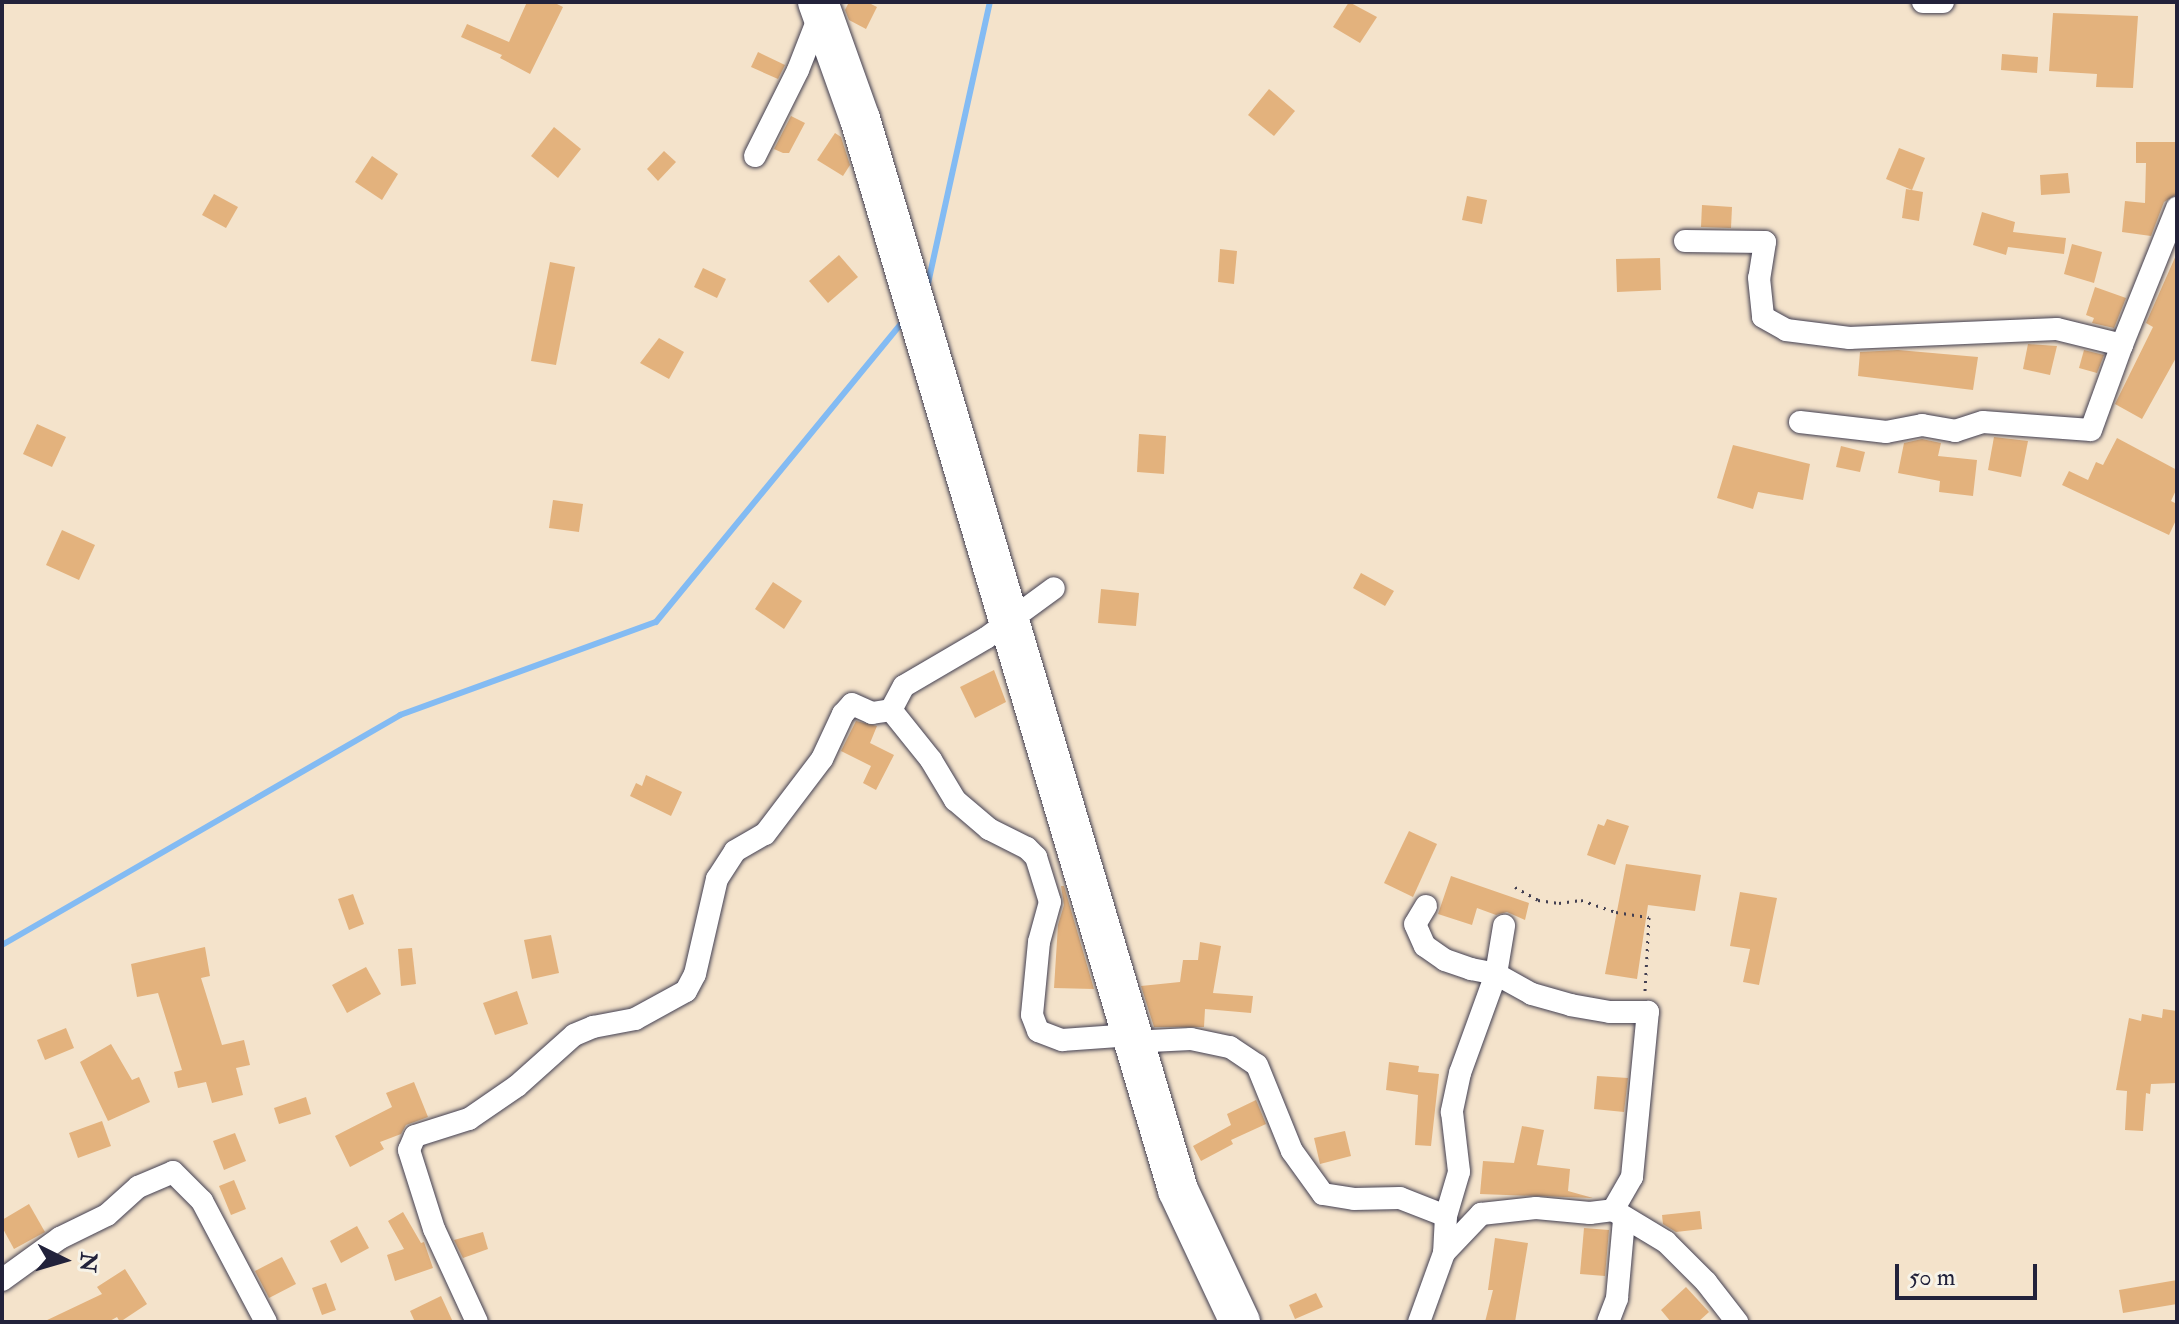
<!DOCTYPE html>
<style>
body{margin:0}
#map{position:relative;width:2179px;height:1324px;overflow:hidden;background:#f4e3cb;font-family:"IM FELL Double Pica",serif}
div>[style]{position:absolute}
.stream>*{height:6px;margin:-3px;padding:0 3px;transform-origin:3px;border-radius:3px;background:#83bbf3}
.building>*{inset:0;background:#e3b27d}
.path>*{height:3px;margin-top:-1.5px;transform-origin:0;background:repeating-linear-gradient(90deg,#423f51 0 2px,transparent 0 8px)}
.roads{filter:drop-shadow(0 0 2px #423f51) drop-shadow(0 0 2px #423f51)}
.street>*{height:22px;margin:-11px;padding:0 11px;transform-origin:11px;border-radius:11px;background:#fff}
.highway>*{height:40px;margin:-20px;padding:0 20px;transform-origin:20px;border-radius:20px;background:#fff}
span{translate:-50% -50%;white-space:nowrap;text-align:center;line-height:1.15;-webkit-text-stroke:6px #f7f3e8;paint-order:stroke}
.frame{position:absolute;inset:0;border:4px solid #22223b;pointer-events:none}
.north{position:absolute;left:24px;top:1220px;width:80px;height:80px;-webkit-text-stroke:6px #f7f3e8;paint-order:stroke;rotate:95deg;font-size:22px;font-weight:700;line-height:32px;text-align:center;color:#22223b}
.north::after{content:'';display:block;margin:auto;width:28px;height:36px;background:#22223b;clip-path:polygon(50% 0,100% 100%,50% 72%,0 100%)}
.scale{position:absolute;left:1895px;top:1264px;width:142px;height:36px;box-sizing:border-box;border:4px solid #22223b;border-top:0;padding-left:10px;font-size:24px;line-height:28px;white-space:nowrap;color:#22223b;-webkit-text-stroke:6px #f7f3e8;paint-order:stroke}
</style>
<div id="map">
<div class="stream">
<i style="left:927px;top:288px;width:293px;rotate:-77.6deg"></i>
<i style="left:2px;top:945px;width:460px;rotate:-30deg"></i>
<i style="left:400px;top:715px;width:272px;rotate:-20deg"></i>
<i style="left:656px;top:622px;width:392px;rotate:-50.6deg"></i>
</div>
<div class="building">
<i style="clip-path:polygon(527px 2px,553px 2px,563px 7px,530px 74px,500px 58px,502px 55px,461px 37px,467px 24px,509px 42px)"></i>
<i style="clip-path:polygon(849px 2px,867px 2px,877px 7px,866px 29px,849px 20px,845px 10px)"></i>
<i style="clip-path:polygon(1349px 2px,1377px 17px,1360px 43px,1333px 27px)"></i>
<i style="clip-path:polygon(2053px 13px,2138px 16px,2133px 88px,2096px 87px,2097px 74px,2049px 71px)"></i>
<i style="clip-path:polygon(758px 52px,785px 65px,778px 79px,751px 67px)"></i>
<i style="clip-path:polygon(2002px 54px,2038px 57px,2037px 73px,2001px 70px)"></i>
<i style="clip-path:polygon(1269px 89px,1295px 111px,1274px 136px,1248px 115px)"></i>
<i style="clip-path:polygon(791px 116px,805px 123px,789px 153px,783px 153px,774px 149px)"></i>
<i style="clip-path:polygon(554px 127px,581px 149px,558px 178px,531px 156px)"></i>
<i style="clip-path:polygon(835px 133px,841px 137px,850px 165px,843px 176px,817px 160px)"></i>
<i style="clip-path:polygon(2136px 142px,2177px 142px,2177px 194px,2164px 202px,2151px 236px,2122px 232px,2125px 201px,2145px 203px,2146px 163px,2136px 163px)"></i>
<i style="clip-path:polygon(1899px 148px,1925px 158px,1912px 190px,1886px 179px)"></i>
<i style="clip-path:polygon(664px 151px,676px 162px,658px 181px,647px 169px)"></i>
<i style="clip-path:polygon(372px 156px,398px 174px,382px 200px,355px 182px)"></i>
<i style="clip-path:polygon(2068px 173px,2070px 193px,2041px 195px,2040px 175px)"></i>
<i style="clip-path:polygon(1906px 189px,1923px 192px,1919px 221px,1902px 218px)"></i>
<i style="clip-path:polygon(214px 194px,238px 207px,226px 228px,202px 215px)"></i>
<i style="clip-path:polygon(1467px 196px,1487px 200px,1482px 224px,1462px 220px)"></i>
<i style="clip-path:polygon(1702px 205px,1732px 207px,1731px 228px,1701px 227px)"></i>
<i style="clip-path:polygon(1982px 212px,2015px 222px,2013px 232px,2066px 238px,2064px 254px,2008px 247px,2006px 255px,1973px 245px)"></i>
<i style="clip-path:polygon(2072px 244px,2102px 252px,2094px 283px,2064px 274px)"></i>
<i style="clip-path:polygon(1220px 249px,1237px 251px,1234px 284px,1218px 282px)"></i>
<i style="clip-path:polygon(2177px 253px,2177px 356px,2142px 419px,2115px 404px,2153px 327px,2146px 323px)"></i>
<i style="clip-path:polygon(839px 255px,858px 277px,828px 303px,809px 281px)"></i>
<i style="clip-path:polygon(1660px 258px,1661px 290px,1617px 292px,1616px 259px)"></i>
<i style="clip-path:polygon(550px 262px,575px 267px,556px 365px,531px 361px)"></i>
<i style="clip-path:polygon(703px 268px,726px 279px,717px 298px,694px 287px)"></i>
<i style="clip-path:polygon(2095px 287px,2126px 298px,2114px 328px,2092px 323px,2094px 318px,2086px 315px)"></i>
<i style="clip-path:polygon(659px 338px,684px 352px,669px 379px,640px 363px)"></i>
<i style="clip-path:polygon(2028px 344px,2057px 346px,2050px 375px,2023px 369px)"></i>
<i style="clip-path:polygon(1898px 350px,1978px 357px,1973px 390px,1858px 376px,1860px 352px)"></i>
<i style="clip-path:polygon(2084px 350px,2104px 355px,2097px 373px,2079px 368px)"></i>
<i style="clip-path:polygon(37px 424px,66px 437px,52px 467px,23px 454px)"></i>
<i style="clip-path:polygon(1139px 434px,1166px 436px,1164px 474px,1137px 472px)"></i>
<i style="clip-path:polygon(1994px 437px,2028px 441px,2021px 477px,1988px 470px)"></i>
<i style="clip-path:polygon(2117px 438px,2177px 470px,2177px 488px,2171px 501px,2177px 504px,2177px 518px,2169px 535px,2062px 485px,2069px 471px,2088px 480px,2096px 462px,2103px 465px)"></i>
<i style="clip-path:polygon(1922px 439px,1941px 443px,1938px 456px,1977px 460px,1973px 496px,1939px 492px,1940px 481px,1898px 473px,1904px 443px)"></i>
<i style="clip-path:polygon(1733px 445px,1810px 464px,1803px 500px,1758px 492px,1753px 509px,1717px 498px)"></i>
<i style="clip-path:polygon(1841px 446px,1865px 452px,1860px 472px,1836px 467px)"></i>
<i style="clip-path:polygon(553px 500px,583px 504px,579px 532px,549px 528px)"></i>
<i style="clip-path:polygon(62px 530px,95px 545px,79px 580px,46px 565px)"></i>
<i style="clip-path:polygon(1361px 573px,1394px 591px,1385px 606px,1353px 588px)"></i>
<i style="clip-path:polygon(773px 582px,802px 601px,784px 629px,755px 609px)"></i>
<i style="clip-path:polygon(1101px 589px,1139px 593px,1136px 626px,1098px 623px)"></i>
<i style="clip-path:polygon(994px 670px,1006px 702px,975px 718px,960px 687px)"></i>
<i style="clip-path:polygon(856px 721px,877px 726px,870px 743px,894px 755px,876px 790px,863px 783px,871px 766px,841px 751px)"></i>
<i style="clip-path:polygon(646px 775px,682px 792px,671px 816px,630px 796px,636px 783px,642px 786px)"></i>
<i style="clip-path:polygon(1607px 819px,1629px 826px,1615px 865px,1587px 855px,1598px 824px,1604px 826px)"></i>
<i style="clip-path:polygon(1409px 831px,1437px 844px,1413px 897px,1384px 883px)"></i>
<i style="clip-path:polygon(1626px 864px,1701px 875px,1695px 911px,1648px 905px,1637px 979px,1605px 974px)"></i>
<i style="clip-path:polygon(1451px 876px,1529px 903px,1525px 920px,1507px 912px,1496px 915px,1477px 908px,1472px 925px,1438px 914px)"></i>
<i style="clip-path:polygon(1061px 886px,1064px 886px,1094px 989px,1054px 988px,1058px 925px,1064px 905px)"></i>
<i style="clip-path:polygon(1740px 892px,1777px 898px,1759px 985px,1743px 982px,1750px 949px,1730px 946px)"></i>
<i style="clip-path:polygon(353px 894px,364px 924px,349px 930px,338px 899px)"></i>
<i style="clip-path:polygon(551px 935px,559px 973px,532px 979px,524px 940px)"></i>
<i style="clip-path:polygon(1200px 942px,1221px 946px,1213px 993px,1253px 996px,1251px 1013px,1205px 1009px,1204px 1027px,1154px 1027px,1141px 986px,1180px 982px,1183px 960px,1198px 960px)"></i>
<i style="clip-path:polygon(205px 947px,210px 976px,201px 978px,222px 1045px,244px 1040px,250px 1065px,236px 1068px,243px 1095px,212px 1103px,206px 1082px,178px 1088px,174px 1072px,182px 1070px,158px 993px,137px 997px,131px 964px)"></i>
<i style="clip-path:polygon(412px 948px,416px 984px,401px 986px,398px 949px)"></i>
<i style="clip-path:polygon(366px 967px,381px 994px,347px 1013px,332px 985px)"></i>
<i style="clip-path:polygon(517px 991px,528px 1024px,495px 1035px,483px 1003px)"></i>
<i style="clip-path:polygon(2163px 1009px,2177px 1011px,2177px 1083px,2151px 1084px,2150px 1094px,2146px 1093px,2143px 1131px,2125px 1130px,2127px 1091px,2116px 1090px,2129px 1018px,2141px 1021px,2142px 1014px,2162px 1018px)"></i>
<i style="clip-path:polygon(66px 1028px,74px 1048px,45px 1060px,37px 1040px)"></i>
<i style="clip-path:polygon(111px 1044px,132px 1080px,139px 1077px,150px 1102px,108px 1121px,80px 1062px)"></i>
<i style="clip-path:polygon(1389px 1062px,1419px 1066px,1418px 1072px,1439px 1074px,1431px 1146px,1415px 1145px,1418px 1095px,1386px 1090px)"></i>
<i style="clip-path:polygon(1597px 1076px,1628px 1078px,1624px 1112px,1594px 1109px)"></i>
<i style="clip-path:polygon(414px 1082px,428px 1117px,406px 1125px,401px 1134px,380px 1142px,384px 1149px,350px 1167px,335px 1136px,392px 1107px,386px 1093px)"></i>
<i style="clip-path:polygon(306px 1097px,311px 1114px,279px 1124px,274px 1108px)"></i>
<i style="clip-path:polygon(1256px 1100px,1266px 1124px,1231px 1140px,1233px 1144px,1201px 1161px,1193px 1146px,1231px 1125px,1227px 1114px)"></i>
<i style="clip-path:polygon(102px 1121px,111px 1146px,78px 1158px,69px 1133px)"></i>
<i style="clip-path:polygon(1522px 1126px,1544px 1130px,1537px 1165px,1570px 1169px,1568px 1191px,1593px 1198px,1480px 1194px,1483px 1161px,1514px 1163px)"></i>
<i style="clip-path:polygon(1345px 1131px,1351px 1156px,1320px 1164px,1314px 1138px)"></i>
<i style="clip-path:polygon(235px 1133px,246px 1161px,224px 1170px,213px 1141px)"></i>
<i style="clip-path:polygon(234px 1180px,246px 1209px,231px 1215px,219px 1186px)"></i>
<i style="clip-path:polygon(29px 1204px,45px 1232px,14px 1249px,2px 1227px,2px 1220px)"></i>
<i style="clip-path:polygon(1700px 1211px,1702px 1229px,1676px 1232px,1663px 1224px,1662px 1215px)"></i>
<i style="clip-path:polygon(403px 1212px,421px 1243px,424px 1242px,433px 1268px,395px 1281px,387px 1255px,404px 1249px,388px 1221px)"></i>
<i style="clip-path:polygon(357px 1226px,369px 1248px,341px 1263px,330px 1241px)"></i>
<i style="clip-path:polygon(1584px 1228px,1609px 1230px,1605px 1276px,1580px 1274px)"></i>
<i style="clip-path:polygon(483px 1232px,488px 1249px,463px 1258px,454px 1240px)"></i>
<i style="clip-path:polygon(1495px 1238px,1528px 1243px,1515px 1322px,1485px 1322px,1493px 1290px,1488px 1290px)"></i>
<i style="clip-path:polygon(282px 1257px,296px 1284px,269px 1298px,255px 1271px)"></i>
<i style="clip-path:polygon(125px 1269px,147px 1304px,120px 1322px,117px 1317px,108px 1322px,43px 1322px,102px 1294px,97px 1287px)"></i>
<i style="clip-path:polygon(2177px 1280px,2177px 1304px,2123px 1313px,2119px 1290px)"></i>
<i style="clip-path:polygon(326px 1283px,336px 1310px,322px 1315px,312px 1288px)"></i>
<i style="clip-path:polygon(1686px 1287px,1709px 1312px,1698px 1322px,1671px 1322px,1661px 1310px)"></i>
<i style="clip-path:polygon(1316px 1293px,1323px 1307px,1295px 1319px,1289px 1305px)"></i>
<i style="clip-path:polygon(441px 1296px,453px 1322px,415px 1322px,410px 1311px)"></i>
</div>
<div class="path">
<i style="left:1515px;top:887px;width:26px;rotate:29deg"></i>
<i style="left:1538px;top:900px;width:21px;rotate:8deg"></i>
<i style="left:1559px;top:903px;width:22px;rotate:-8deg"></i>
<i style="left:1581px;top:900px;width:37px;rotate:19deg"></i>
<i style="left:1616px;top:912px;width:33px;rotate:9deg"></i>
<i style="left:1649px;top:917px;width:75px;rotate:93.1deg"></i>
</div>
<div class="roads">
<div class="street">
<i style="left:1923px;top:2px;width:20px"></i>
<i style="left:755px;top:156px;width:96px;rotate:-63.4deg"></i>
<i style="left:798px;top:70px;width:60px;rotate:-68.6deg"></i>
<i style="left:1685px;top:241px;width:80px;rotate:0.7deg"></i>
<i style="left:1765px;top:242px;width:36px;rotate:99deg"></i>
<i style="left:1759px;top:278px;width:39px;rotate:84deg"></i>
<i style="left:1763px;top:317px;width:26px;rotate:29deg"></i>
<i style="left:1786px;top:330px;width:64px;rotate:7.2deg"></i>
<i style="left:1849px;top:338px;width:208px;rotate:-2.5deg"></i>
<i style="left:2057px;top:329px;width:67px;rotate:13.8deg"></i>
<i style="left:2122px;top:345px;width:148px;rotate:-68.1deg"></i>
<i style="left:1800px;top:422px;width:87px;rotate:6.6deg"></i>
<i style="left:1886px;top:432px;width:37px;rotate:-11deg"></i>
<i style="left:1922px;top:425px;width:34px;rotate:10deg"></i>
<i style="left:1955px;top:431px;width:29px;rotate:-18deg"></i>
<i style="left:1983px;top:422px;width:108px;rotate:4.2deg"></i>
<i style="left:2091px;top:430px;width:90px;rotate:-70deg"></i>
<i style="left:891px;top:710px;width:27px;rotate:-62deg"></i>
<i style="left:904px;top:686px;width:95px;rotate:-30.3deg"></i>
<i style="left:986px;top:638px;width:84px;rotate:-36.3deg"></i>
<i style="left:1426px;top:906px;width:21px;rotate:121deg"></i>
<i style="left:1415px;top:924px;width:24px;rotate:66deg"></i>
<i style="left:1425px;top:946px;width:24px;rotate:35deg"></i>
<i style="left:1445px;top:960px;width:28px;rotate:19deg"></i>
<i style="left:1471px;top:969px;width:25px;rotate:11deg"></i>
<i style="left:1496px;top:974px;width:49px;rotate:-80.5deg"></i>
<i style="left:1613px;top:1210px;width:62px;rotate:31.1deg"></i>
<i style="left:1666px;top:1242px;width:57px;rotate:45deg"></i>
<i style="left:1706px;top:1282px;width:51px;rotate:52.2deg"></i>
<i style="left:1444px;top:1253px;width:54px;rotate:-46.5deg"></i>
<i style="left:1481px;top:1214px;width:55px;rotate:-6.2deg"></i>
<i style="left:1536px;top:1208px;width:54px;rotate:5.3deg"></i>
<i style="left:1590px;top:1213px;width:23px;rotate:-7deg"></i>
<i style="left:1613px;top:1210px;width:38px;rotate:-60deg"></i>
<i style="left:1632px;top:1177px;width:166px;rotate:-84.5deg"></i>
<i style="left:1648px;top:1012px;width:38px;rotate:180deg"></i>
<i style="left:1610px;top:1012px;width:40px;rotate:-170deg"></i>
<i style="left:1571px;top:1005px;width:41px;rotate:-164.2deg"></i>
<i style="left:1532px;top:994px;width:41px;rotate:-150.9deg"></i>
<i style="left:1496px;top:974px;width:105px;rotate:110deg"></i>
<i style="left:1460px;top:1073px;width:40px;rotate:102deg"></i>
<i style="left:1452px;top:1112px;width:60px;rotate:83.3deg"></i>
<i style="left:1459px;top:1172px;width:46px;rotate:106.5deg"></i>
<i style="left:2px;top:1280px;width:72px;rotate:-35.9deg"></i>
<i style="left:60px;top:1238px;width:52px;rotate:-26.1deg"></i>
<i style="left:107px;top:1215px;width:42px;rotate:-42.1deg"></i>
<i style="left:138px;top:1187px;width:38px;rotate:-23deg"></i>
<i style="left:173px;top:1172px;width:41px;rotate:45deg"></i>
<i style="left:202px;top:1201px;width:137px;rotate:62.1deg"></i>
<i style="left:477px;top:1322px;width:102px;rotate:-114.8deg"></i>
<i style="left:434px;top:1229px;width:83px;rotate:-107.6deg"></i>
<i style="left:409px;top:1150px;width:15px;rotate:-67deg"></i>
<i style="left:415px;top:1136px;width:57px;rotate:-17.5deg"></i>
<i style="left:469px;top:1119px;width:58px;rotate:-34.5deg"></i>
<i style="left:517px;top:1086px;width:76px;rotate:-41.8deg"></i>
<i style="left:574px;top:1035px;width:21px;rotate:-23deg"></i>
<i style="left:593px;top:1027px;width:43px;rotate:-10.8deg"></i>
<i style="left:635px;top:1019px;width:58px;rotate:-28.8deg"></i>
<i style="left:686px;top:991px;width:19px;rotate:-62deg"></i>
<i style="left:695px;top:974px;width:98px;rotate:-77deg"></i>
<i style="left:717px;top:879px;width:33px;rotate:-57deg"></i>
<i style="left:735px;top:851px;width:34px;rotate:-30deg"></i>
<i style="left:765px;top:834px;width:94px;rotate:-52.8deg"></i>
<i style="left:822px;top:759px;width:50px;rotate:-65deg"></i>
<i style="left:843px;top:714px;width:13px;rotate:-48deg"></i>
<i style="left:852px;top:704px;width:22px;rotate:24deg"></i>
<i style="left:872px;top:713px;width:19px;rotate:-9deg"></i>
<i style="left:891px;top:710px;width:64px;rotate:51.3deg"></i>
<i style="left:931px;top:760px;width:47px;rotate:59deg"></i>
<i style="left:955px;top:800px;width:45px;rotate:40.5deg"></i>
<i style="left:989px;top:829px;width:42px;rotate:26.6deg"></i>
<i style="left:1027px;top:848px;width:13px;rotate:45deg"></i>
<i style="left:1036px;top:857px;width:47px;rotate:72.7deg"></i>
<i style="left:1050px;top:902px;width:41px;rotate:105.4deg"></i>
<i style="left:1039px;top:942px;width:73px;rotate:95.5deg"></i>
<i style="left:1032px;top:1015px;width:17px;rotate:69deg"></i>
<i style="left:1038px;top:1031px;width:26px;rotate:21deg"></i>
<i style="left:1062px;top:1040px;width:56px;rotate:-4.1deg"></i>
<i style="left:1118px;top:1036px;width:32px;rotate:9deg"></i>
<i style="left:1150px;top:1041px;width:41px;rotate:-2.8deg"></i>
<i style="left:1191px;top:1039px;width:40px;rotate:12deg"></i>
<i style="left:1230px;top:1047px;width:32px;rotate:34deg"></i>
<i style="left:1257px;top:1065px;width:93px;rotate:67.9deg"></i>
<i style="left:1292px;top:1151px;width:53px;rotate:54.2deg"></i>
<i style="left:1323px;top:1194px;width:31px;rotate:9deg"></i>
<i style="left:1354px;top:1199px;width:46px;rotate:-1.2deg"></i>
<i style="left:1400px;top:1198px;width:49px;rotate:21.4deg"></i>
<i style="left:1446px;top:1216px;width:37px;rotate:93deg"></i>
<i style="left:1444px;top:1253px;width:73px;rotate:109.9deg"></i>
<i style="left:1608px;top:1322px;width:26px;rotate:-69deg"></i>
<i style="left:1617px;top:1298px;width:79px;rotate:-84.9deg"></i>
</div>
<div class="highway">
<i style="left:818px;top:2px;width:124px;rotate:70.3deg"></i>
<i style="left:860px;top:119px;width:1117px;rotate:73.46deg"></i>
<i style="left:1178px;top:1190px;width:146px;rotate:64.8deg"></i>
</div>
</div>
<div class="frame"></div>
<div class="north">N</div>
<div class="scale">50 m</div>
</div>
